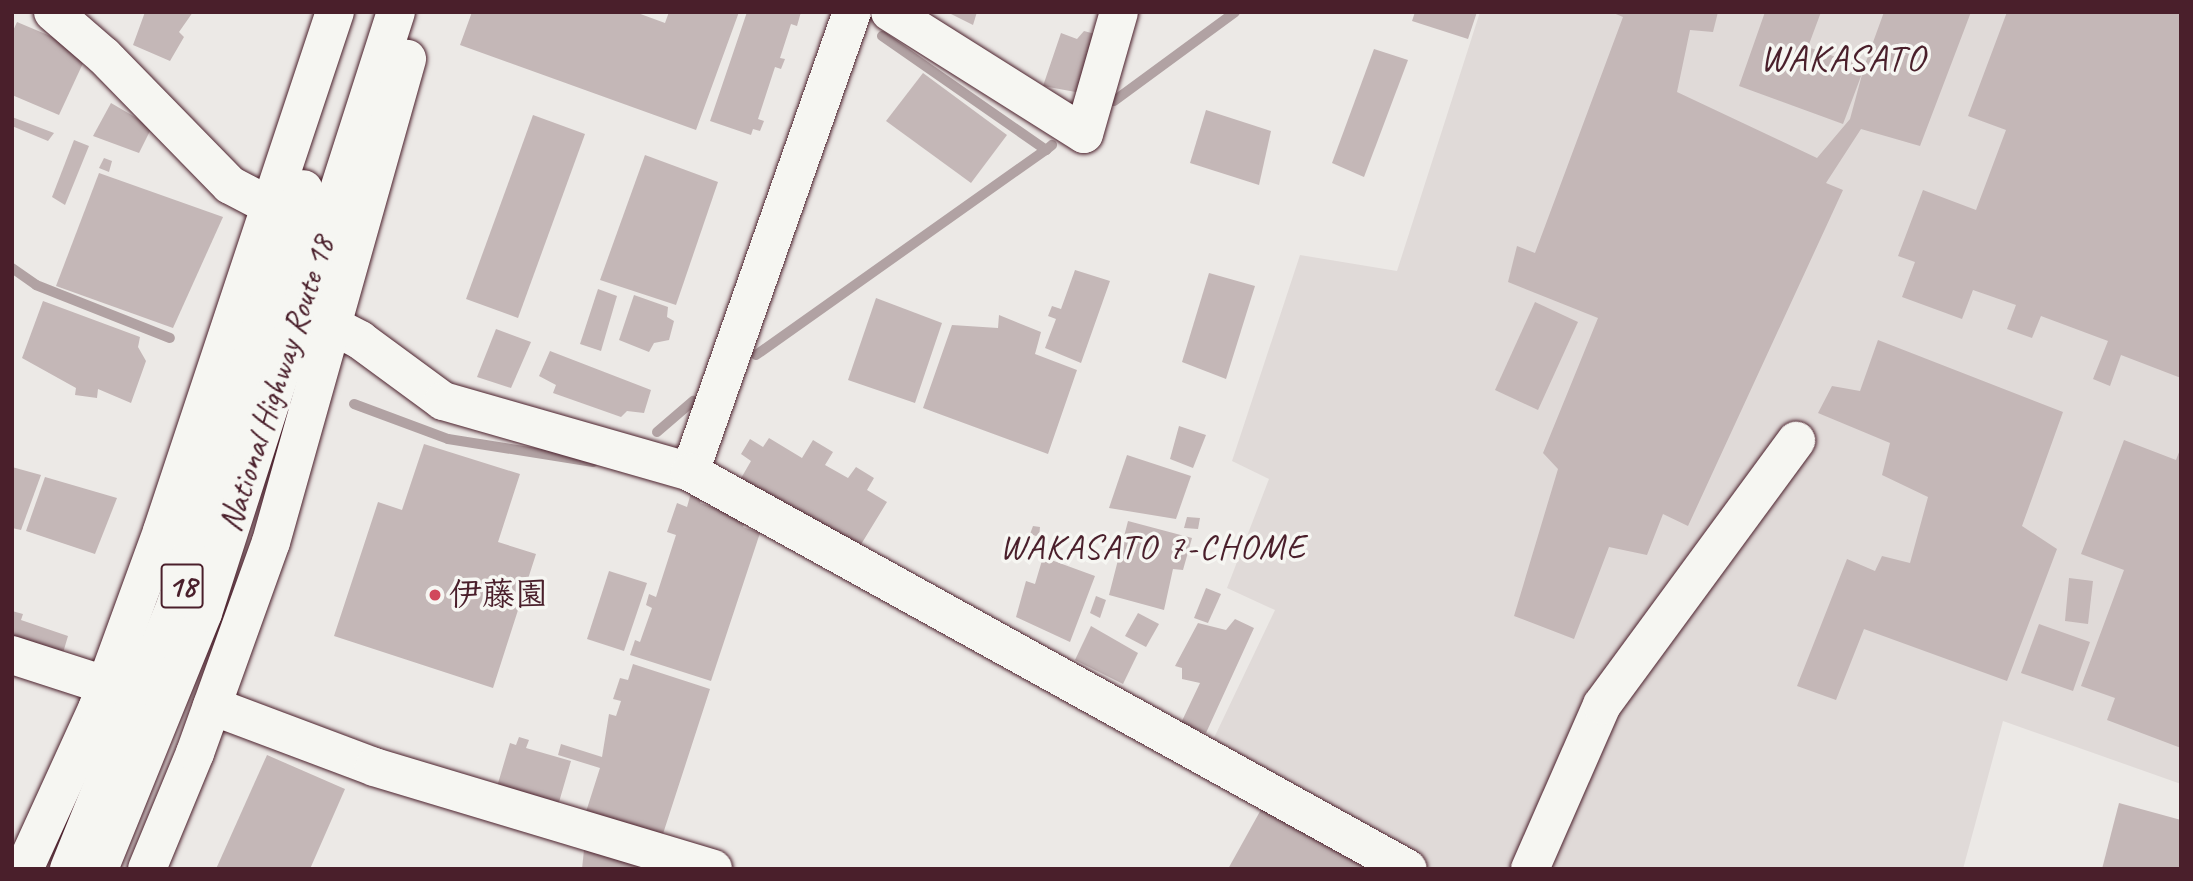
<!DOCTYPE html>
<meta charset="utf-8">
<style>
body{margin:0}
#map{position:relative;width:2193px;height:881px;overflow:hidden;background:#ece9e6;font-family:Caveat,"Klee One",sans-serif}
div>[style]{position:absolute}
.built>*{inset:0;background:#e0dad8}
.stream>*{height:10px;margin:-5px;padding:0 5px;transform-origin:5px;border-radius:5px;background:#b1a2a3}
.building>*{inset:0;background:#c4b7b7}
.roads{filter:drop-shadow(0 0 2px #4a1f2b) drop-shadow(0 0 2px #4a1f2b)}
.minor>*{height:38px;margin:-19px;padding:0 19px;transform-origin:19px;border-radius:19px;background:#f6f6f2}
.highway>*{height:38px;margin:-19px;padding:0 19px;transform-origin:19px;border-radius:19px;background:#f6f6f2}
.dots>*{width:19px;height:19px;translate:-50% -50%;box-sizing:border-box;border:4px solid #f6f6f2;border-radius:50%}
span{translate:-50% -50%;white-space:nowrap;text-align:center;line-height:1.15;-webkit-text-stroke:7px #f6f6f2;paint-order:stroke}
.shield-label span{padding:2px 5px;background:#f6f6f2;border:2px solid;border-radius:5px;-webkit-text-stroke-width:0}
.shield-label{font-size:32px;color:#4a1f2b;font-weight:700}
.street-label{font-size:33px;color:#4a1f2b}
.poi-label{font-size:33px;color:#4a1f2b;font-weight:700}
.left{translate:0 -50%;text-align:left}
.neighbourhood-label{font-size:35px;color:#4a1f2b;letter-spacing:2px}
.quarter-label{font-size:37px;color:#4a1f2b;letter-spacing:2px}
.frame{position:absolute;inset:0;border:14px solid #4a1f2b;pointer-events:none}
</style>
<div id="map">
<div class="built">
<i style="clip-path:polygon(1480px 12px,2181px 12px,2181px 784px,2003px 721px,1963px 869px,1433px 869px,1213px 740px,1275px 610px,1227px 588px,1269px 479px,1232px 461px,1300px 255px,1397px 271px)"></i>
</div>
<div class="stream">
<i style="left:882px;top:36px;width:200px;rotate:34.8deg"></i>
<i style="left:1046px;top:150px;width:8px;rotate:-40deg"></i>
<i style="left:1114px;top:101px;width:150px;rotate:-36.3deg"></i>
<i style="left:12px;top:268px;width:29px;rotate:35deg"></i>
<i style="left:36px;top:285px;width:144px;rotate:21.6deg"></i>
<i style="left:756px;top:355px;width:355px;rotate:-35.3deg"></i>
<i style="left:354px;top:404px;width:100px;rotate:20.4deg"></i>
<i style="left:448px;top:439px;width:147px;rotate:9deg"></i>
<i style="left:657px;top:432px;width:48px;rotate:-40.7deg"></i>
</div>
<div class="building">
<i style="clip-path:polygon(145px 12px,193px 12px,179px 32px,184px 37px,170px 61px,133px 45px)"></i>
<i style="clip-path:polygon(472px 12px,635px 12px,665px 23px,669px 12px,739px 12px,696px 130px,460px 45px)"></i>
<i style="clip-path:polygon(747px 12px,801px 12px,797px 26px,791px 24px,780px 58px,785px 59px,781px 69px,775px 67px,758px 119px,764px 121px,760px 131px,753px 129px,751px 135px,710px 121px)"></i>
<i style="clip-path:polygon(947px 12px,977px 12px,973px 25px)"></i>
<i style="clip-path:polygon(1415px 12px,1477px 12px,1468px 39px,1412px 21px)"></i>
<i style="clip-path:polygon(1611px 12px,1718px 12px,1713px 32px,1690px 30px,1677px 92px,1817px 158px,1850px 119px,1863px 71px,1843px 124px,1739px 86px,1765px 12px,1821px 12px,1808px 47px,1864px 67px,1884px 12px,1971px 12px,1920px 146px,1861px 129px,1826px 183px,1843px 190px,1688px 526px,1663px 514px,1647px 555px,1609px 547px,1574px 639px,1514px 616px,1558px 469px,1543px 453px,1598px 318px,1508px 282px,1517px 246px,1535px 253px,1623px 17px)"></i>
<i style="clip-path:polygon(2007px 12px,2181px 12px,2181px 378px,2121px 355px,2110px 386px,2093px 379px,2108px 341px,2041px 316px,2032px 338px,2007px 329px,2016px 305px,1973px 290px,1962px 319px,1902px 297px,1915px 262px,1898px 256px,1923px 190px,1976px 210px,2006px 130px,1968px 116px)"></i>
<i style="clip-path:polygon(17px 22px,74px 46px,84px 61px,59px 115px,12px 95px,12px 33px)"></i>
<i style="clip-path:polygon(1084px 31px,1095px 34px,1081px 93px,1043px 86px,1061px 33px,1077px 39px)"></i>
<i style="clip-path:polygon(1374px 49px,1408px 60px,1364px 177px,1332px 163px)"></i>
<i style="clip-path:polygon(923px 73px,1007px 135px,971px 183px,886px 121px)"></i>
<i style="clip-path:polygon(111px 103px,152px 127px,139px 153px,93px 136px)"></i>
<i style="clip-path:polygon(1206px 110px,1271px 131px,1259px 185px,1190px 163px)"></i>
<i style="clip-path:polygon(533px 115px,585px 134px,518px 318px,466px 299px)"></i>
<i style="clip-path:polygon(12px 117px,54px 133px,48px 141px,12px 126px)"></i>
<i style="clip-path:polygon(74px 140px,89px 146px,65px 205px,52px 197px)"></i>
<i style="clip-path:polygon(645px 155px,718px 182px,676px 305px,600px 280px)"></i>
<i style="clip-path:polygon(104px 158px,112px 161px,109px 172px,99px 168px)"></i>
<i style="clip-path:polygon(99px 173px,223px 217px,173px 328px,56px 286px)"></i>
<i style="clip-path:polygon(1075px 270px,1110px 281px,1081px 363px,1045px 348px,1056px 319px,1048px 316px,1052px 306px,1061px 309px)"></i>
<i style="clip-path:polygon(1209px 273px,1255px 286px,1226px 379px,1182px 362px)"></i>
<i style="clip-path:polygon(598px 289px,617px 296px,601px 351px,580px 344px)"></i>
<i style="clip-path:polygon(634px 295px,668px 307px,667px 317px,674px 321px,669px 340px,654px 343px,649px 352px,619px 340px)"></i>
<i style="clip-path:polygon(876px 298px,942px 323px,915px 403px,848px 380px)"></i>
<i style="clip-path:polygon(43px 301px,140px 337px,138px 347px,146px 361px,131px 403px,98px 389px,97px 398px,75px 395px,76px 388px,22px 358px)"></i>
<i style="clip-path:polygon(1535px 302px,1578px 322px,1538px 410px,1495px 390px)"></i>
<i style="clip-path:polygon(999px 315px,1041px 332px,1035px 354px,1077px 370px,1048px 454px,923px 408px,952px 325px,998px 328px)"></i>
<i style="clip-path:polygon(496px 329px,531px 342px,511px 388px,477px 377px)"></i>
<i style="clip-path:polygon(1878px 340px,2063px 412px,2022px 526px,2057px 549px,2007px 681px,1864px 629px,1836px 700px,1797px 686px,1847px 559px,1875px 571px,1882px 556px,1910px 563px,1928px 497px,1882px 475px,1890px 443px,1818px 413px,1832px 386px,1860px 391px)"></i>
<i style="clip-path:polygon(550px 351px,651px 390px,644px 413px,627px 411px,621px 417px,553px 393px,556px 385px,539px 376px)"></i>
<i style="clip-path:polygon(1179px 426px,1206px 435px,1193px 468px,1170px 459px)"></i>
<i style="clip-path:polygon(769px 438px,802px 458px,813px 440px,833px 452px,825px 465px,848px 478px,856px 467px,874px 478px,867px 490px,887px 502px,857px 551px,740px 480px,751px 461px,741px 454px,750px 439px,763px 447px)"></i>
<i style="clip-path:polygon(2124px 440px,2176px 460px,2181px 447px,2181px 748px,2107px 720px,2115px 698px,2081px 686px,2124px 570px,2081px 554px)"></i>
<i style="clip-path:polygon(424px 444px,520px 474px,498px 542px,536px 554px,493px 688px,334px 636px,378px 502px,402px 510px)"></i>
<i style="clip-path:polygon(1127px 455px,1191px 476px,1176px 519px,1109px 508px)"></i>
<i style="clip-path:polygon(12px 467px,41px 475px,21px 530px,12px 528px)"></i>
<i style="clip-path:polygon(45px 477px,117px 498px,95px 554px,26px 531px)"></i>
<i style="clip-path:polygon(691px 493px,702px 497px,700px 503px,746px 518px,743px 527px,760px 533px,711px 681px,630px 655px,635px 640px,640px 642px,652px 608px,646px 605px,649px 594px,656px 597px,676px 535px,667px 532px,677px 503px,687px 507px)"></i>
<i style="clip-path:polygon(1187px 517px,1200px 518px,1198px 529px,1184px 528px)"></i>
<i style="clip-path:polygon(1128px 521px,1192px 538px,1183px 570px,1173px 569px,1164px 610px,1109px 595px)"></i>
<i style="clip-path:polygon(1033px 526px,1040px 527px,1039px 537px,1030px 534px)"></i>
<i style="clip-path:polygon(1043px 557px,1095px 576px,1070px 642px,1016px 617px,1026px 581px,1035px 584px)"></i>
<i style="clip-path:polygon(609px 571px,647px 583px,624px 651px,587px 639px)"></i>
<i style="clip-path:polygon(2069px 578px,2093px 581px,2088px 624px,2065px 621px)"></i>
<i style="clip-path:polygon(1206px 588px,1221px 594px,1208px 623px,1194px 618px)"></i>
<i style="clip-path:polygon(1096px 596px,1106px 600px,1100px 618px,1090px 613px)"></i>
<i style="clip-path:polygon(12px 611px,23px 614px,21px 620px,68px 636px,60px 663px,12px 646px)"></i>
<i style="clip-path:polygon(1138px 613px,1159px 624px,1146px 647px,1125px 636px)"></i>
<i style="clip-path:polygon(1235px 619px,1254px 628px,1206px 733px,1181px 723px,1200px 683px,1182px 679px,1182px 668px,1175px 666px,1198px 623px,1226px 630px)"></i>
<i style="clip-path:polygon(2039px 624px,2090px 642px,2073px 691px,2021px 673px)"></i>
<i style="clip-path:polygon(1091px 626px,1138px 653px,1123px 684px,1075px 660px)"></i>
<i style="clip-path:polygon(633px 664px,710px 689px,661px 840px,585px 815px,600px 768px,558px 755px,561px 744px,602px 757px,609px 714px,616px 716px,621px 701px,613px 699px,620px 678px,628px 680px)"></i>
<i style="clip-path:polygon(519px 737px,529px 740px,526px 748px,571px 761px,557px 809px,496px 790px,510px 743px,516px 745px)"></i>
<i style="clip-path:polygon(267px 755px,345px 789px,310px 869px,216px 869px)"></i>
<i style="clip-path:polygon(2119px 803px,2181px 820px,2181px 869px,2102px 869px)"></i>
<i style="clip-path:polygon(1263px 806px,1375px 869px,1228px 869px)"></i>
<i style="clip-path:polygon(584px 850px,665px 869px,582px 869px)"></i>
</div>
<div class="roads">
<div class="minor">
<i style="left:53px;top:12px;width:67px;rotate:40.8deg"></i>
<i style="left:104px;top:56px;width:180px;rotate:45.7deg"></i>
<i style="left:230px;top:185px;width:47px;rotate:27.6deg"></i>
<i style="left:890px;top:12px;width:229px;rotate:32.2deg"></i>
<i style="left:1084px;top:134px;width:127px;rotate:-74deg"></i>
<i style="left:335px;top:327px;width:28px;rotate:27deg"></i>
<i style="left:360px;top:340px;width:103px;rotate:36.3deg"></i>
<i style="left:443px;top:401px;width:257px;rotate:16deg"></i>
<i style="left:690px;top:472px;width:488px;rotate:-70.6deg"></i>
<i style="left:690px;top:472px;width:820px;rotate:28.94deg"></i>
<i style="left:12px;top:655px;width:98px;rotate:17.9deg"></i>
<i style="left:212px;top:706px;width:173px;rotate:20.6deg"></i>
<i style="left:374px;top:767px;width:354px;rotate:16.7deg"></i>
<i style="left:1530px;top:869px;width:179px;rotate:-66.3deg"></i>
<i style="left:1602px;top:705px;width:328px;rotate:-53.7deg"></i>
</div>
<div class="highway">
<i style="left:24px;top:869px;width:176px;rotate:-65.5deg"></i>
<i style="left:97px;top:709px;width:189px;rotate:-69.9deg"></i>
<i style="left:162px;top:531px;width:547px;rotate:-71.57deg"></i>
<i style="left:69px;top:869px;width:286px;rotate:-68deg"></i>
<i style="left:176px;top:604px;width:434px;rotate:-72.9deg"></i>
<i style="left:99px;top:869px;width:276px;rotate:-67.9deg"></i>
<i style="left:203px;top:613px;width:631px;rotate:-72.2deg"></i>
<i style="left:147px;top:869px;width:126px;rotate:-67.5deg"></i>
<i style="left:195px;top:753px;width:224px;rotate:-70.2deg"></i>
<i style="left:271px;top:542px;width:502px;rotate:-74.27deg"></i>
</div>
</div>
<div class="dots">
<i style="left:435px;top:595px;background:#d1495b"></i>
</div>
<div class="shield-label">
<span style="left:182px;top:586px">18</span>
</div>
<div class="street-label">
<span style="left:277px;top:384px;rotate:-72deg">National Highway Route 18</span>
</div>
<div class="poi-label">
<span class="left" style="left:449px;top:595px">伊藤園</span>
</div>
<div class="neighbourhood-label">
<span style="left:1153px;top:547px">WAKASATO 7-CHOME</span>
</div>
<div class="quarter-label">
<span style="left:1843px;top:58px">WAKASATO</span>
</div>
<div class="frame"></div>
</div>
